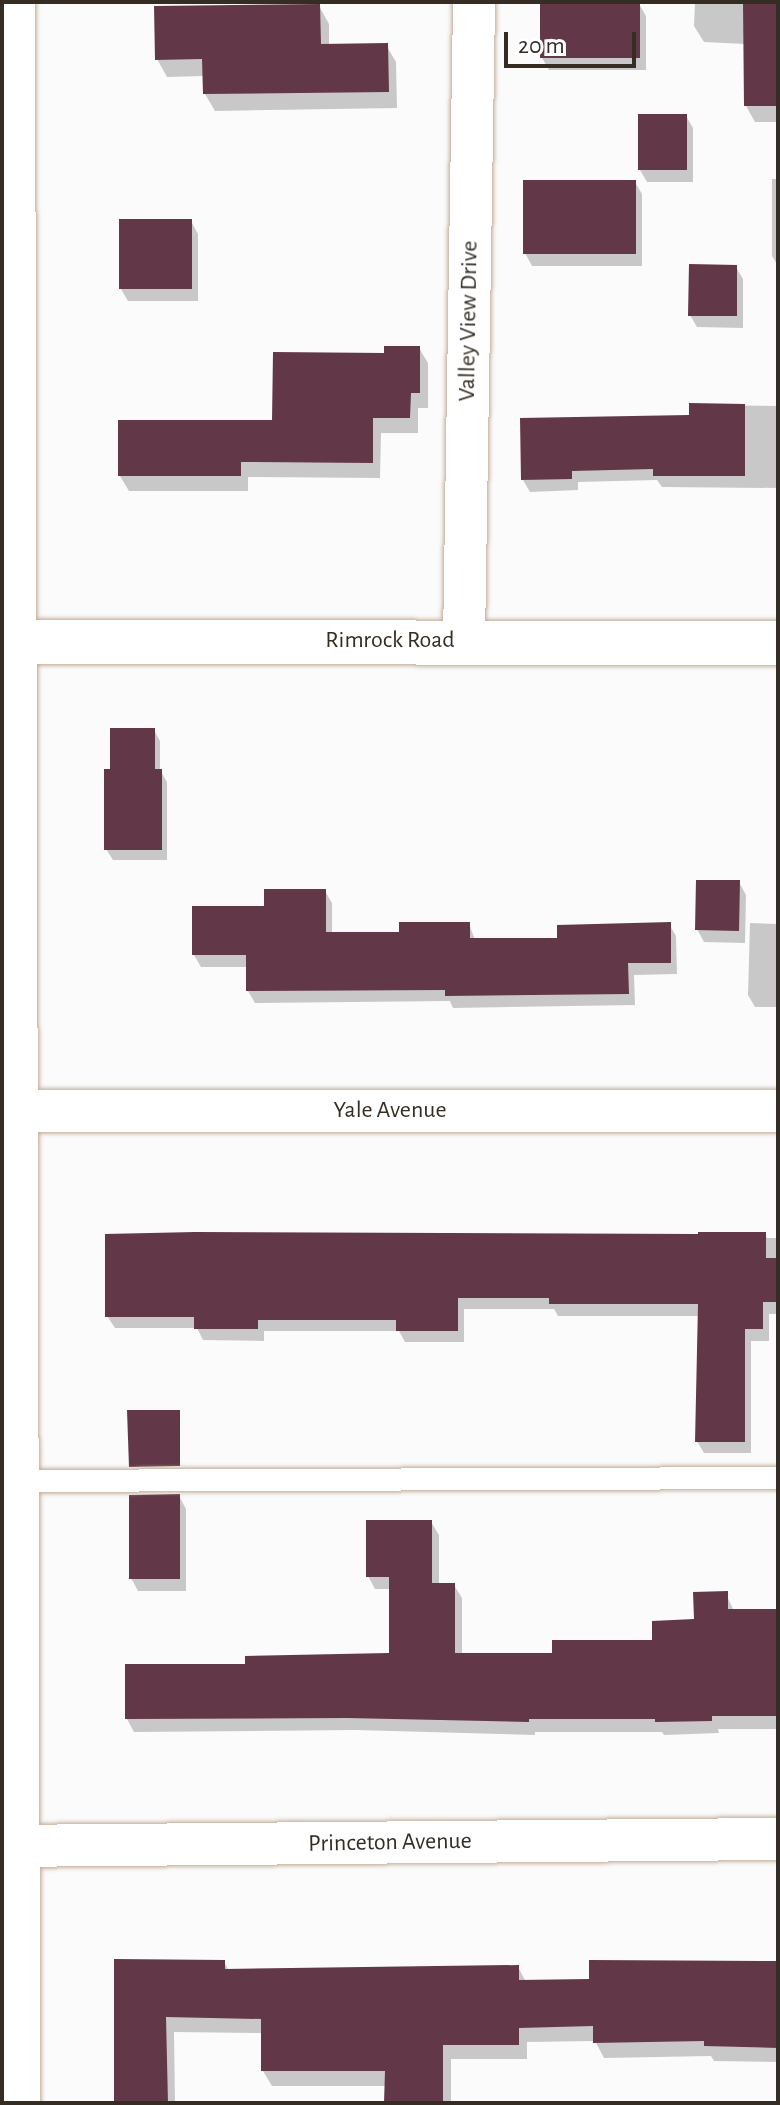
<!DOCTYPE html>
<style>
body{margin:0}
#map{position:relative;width:780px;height:2105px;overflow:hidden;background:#fbfbfb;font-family:"Alegreya Sans",sans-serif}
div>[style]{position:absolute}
.shadow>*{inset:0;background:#0003}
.building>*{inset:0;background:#623747}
.roads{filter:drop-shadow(0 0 2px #c3ac97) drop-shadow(0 0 2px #c3ac97)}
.lane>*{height:22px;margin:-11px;padding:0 11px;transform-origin:11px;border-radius:11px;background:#fff}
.street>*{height:42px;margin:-21px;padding:0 21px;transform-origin:21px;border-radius:21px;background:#fff}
.secondary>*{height:44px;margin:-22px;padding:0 22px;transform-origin:22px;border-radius:22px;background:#fff}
span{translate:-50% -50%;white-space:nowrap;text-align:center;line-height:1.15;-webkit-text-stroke:8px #fff;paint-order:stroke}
.street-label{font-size:24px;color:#352c23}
.frame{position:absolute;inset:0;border:4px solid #352c23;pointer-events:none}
.scale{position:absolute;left:504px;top:32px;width:132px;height:36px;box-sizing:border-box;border:4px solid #352c23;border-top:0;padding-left:10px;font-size:24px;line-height:28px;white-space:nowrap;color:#352c23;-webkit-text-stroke:6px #fff;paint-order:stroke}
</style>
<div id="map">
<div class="shadow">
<i style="clip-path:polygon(695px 2px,778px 2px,778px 122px,755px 122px,746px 106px,745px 44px,704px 42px,694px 26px)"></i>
<i style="clip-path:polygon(639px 4px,646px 16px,646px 70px,549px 70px,542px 58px)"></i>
<i style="clip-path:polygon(319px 6px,329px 24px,329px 46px,386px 45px,396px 62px,397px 108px,215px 111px,205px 94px,204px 76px,167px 77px,157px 59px)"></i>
<i style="clip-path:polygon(686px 116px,693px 128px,693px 182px,647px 182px,640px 170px)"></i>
<i style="clip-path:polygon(772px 179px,778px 179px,778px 266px,772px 256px)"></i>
<i style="clip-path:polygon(635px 182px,642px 194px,642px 266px,532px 266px,525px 253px)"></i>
<i style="clip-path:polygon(191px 221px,198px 234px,198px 301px,128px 301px,121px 289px)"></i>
<i style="clip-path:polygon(736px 267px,743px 279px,743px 328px,697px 327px,690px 315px)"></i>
<i style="clip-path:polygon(419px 348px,428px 363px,428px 408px,418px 408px,418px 433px,381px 433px,380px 478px,248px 477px,248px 491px,129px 491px,120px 476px,274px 422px,386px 355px)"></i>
<i style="clip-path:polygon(691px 405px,778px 406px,778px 488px,662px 487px,657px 480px,578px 482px,578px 490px,530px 492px,523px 480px,691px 417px)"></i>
<i style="clip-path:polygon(154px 730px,160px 741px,160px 770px,167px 782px,167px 860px,113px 860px,106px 849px,112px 771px)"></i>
<i style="clip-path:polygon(739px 882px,746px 895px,745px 943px,704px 942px,697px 929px)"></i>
<i style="clip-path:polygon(325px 891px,332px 903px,332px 934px,401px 934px,469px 924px,475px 940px,559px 940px,669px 924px,676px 936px,677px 974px,634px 975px,635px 1005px,453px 1008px,450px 1001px,255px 1003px,248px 991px,248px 967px,201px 967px,194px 955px,266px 908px)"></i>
<i style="clip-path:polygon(750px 923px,778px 924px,778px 1007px,755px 1007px,748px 995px)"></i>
<i style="clip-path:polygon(764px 1234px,767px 1238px,778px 1238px,778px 1314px,769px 1314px,769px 1341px,751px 1341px,751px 1453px,704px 1453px,697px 1441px,700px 1316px,558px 1316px,554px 1309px,464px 1309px,464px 1342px,405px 1342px,399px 1331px,264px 1331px,264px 1341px,203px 1340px,197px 1328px,115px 1328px,107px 1316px,107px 1236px)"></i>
<i style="clip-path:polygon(179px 1496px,186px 1509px,186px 1591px,138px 1591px,131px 1578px)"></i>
<i style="clip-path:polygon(431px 1522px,439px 1535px,439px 1585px,454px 1585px,462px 1598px,462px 1655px,554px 1655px,654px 1642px,696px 1621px,726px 1594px,734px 1611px,778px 1611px,778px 1729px,718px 1729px,719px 1733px,664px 1735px,662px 1732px,535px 1732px,535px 1735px,355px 1730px,134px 1732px,127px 1719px,247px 1666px,391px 1655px,391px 1589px,375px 1589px,368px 1576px)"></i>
<i style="clip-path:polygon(116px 1962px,224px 1962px,229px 1971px,518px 1967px,526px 1982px,591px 1981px,778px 1962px,778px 2062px,714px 2061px,711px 2056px,604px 2058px,595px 2041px,527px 2042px,527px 2059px,451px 2059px,451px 2103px,386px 2103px,386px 2086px,272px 2086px,263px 2071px,263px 2033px,174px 2032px,175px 2103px,117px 2103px)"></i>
</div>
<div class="building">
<i style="clip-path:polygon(540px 2px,640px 2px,640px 58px,540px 58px)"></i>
<i style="clip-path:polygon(743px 2px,778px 2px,778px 106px,744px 106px)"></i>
<i style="clip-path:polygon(320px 4px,321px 44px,388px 43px,389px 92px,203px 94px,202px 59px,155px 60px,154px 6px)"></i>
<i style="clip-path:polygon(638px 114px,687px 114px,687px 170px,638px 170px)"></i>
<i style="clip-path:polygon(523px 180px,636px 180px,636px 254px,523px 254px)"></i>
<i style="clip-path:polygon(119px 219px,192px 219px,192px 289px,119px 289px)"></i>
<i style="clip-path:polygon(689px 264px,737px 265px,737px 316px,688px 316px)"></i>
<i style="clip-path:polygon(384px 346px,420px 346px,420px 393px,411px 393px,410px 418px,373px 418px,373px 463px,241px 462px,241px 476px,118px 476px,118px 420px,272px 420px,273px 352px,384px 353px)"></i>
<i style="clip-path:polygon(689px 403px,745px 404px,745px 476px,653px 476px,653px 469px,572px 471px,572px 479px,521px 480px,520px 418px,689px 415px)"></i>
<i style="clip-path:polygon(110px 728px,155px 728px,155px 769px,162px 769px,162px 850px,104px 850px,104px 769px,110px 769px)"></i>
<i style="clip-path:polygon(696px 880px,740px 880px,739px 931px,695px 930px)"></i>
<i style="clip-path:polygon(264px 889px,326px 889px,326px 932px,399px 932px,399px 922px,470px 922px,470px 938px,557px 938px,557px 925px,671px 922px,671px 963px,628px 963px,629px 994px,445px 996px,445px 990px,246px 991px,246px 955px,192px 955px,192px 906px,264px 906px)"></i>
<i style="clip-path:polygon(195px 1232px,698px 1234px,698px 1232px,766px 1232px,766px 1258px,778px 1258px,778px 1302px,763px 1302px,763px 1329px,745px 1329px,745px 1442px,695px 1442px,698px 1304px,549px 1304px,549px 1298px,458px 1298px,458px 1331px,396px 1331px,396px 1320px,258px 1320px,258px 1329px,194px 1329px,194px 1317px,105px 1317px,105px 1234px)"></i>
<i style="clip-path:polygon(127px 1410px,180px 1410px,180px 1466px,129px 1467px)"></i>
<i style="clip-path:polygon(180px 1494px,180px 1579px,129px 1579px,129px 1495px)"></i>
<i style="clip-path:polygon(366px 1520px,432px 1520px,432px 1583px,455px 1583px,455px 1653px,552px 1653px,552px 1640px,652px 1640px,652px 1621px,694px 1619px,693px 1592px,728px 1591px,728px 1609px,778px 1609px,778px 1716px,712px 1716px,712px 1721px,655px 1722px,655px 1719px,529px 1719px,529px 1722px,347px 1718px,125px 1719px,125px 1664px,245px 1664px,245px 1656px,389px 1653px,389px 1577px,366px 1577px)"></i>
<i style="clip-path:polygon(114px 1959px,225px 1960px,225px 1969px,519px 1965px,519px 1980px,589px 1979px,589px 1960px,778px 1961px,778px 2048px,704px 2046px,704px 2041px,593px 2043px,593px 2026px,519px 2028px,519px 2045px,443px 2045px,443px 2103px,384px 2103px,385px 2071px,261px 2071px,261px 2019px,166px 2017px,168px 2103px,114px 2103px)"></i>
</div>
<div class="roads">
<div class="lane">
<i style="left:11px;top:1481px;width:767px;rotate:-0.22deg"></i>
</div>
<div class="street">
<i style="left:14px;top:2px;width:2101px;rotate:89.86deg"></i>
<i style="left:464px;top:641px;width:639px;rotate:-89.1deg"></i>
<i style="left:2px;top:1111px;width:776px"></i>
<i style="left:2px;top:1846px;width:776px;rotate:-0.52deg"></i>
</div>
<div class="secondary">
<i style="left:2px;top:642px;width:776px;rotate:0.07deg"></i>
</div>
</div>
<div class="street-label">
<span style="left:469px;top:321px;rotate:-89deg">Valley View Drive</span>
<span style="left:390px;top:641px">Rimrock Road</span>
<span style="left:390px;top:1111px">Yale Avenue</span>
<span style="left:390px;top:1843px;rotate:-1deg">Princeton Avenue</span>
</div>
<div class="frame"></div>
<div class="scale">20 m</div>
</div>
